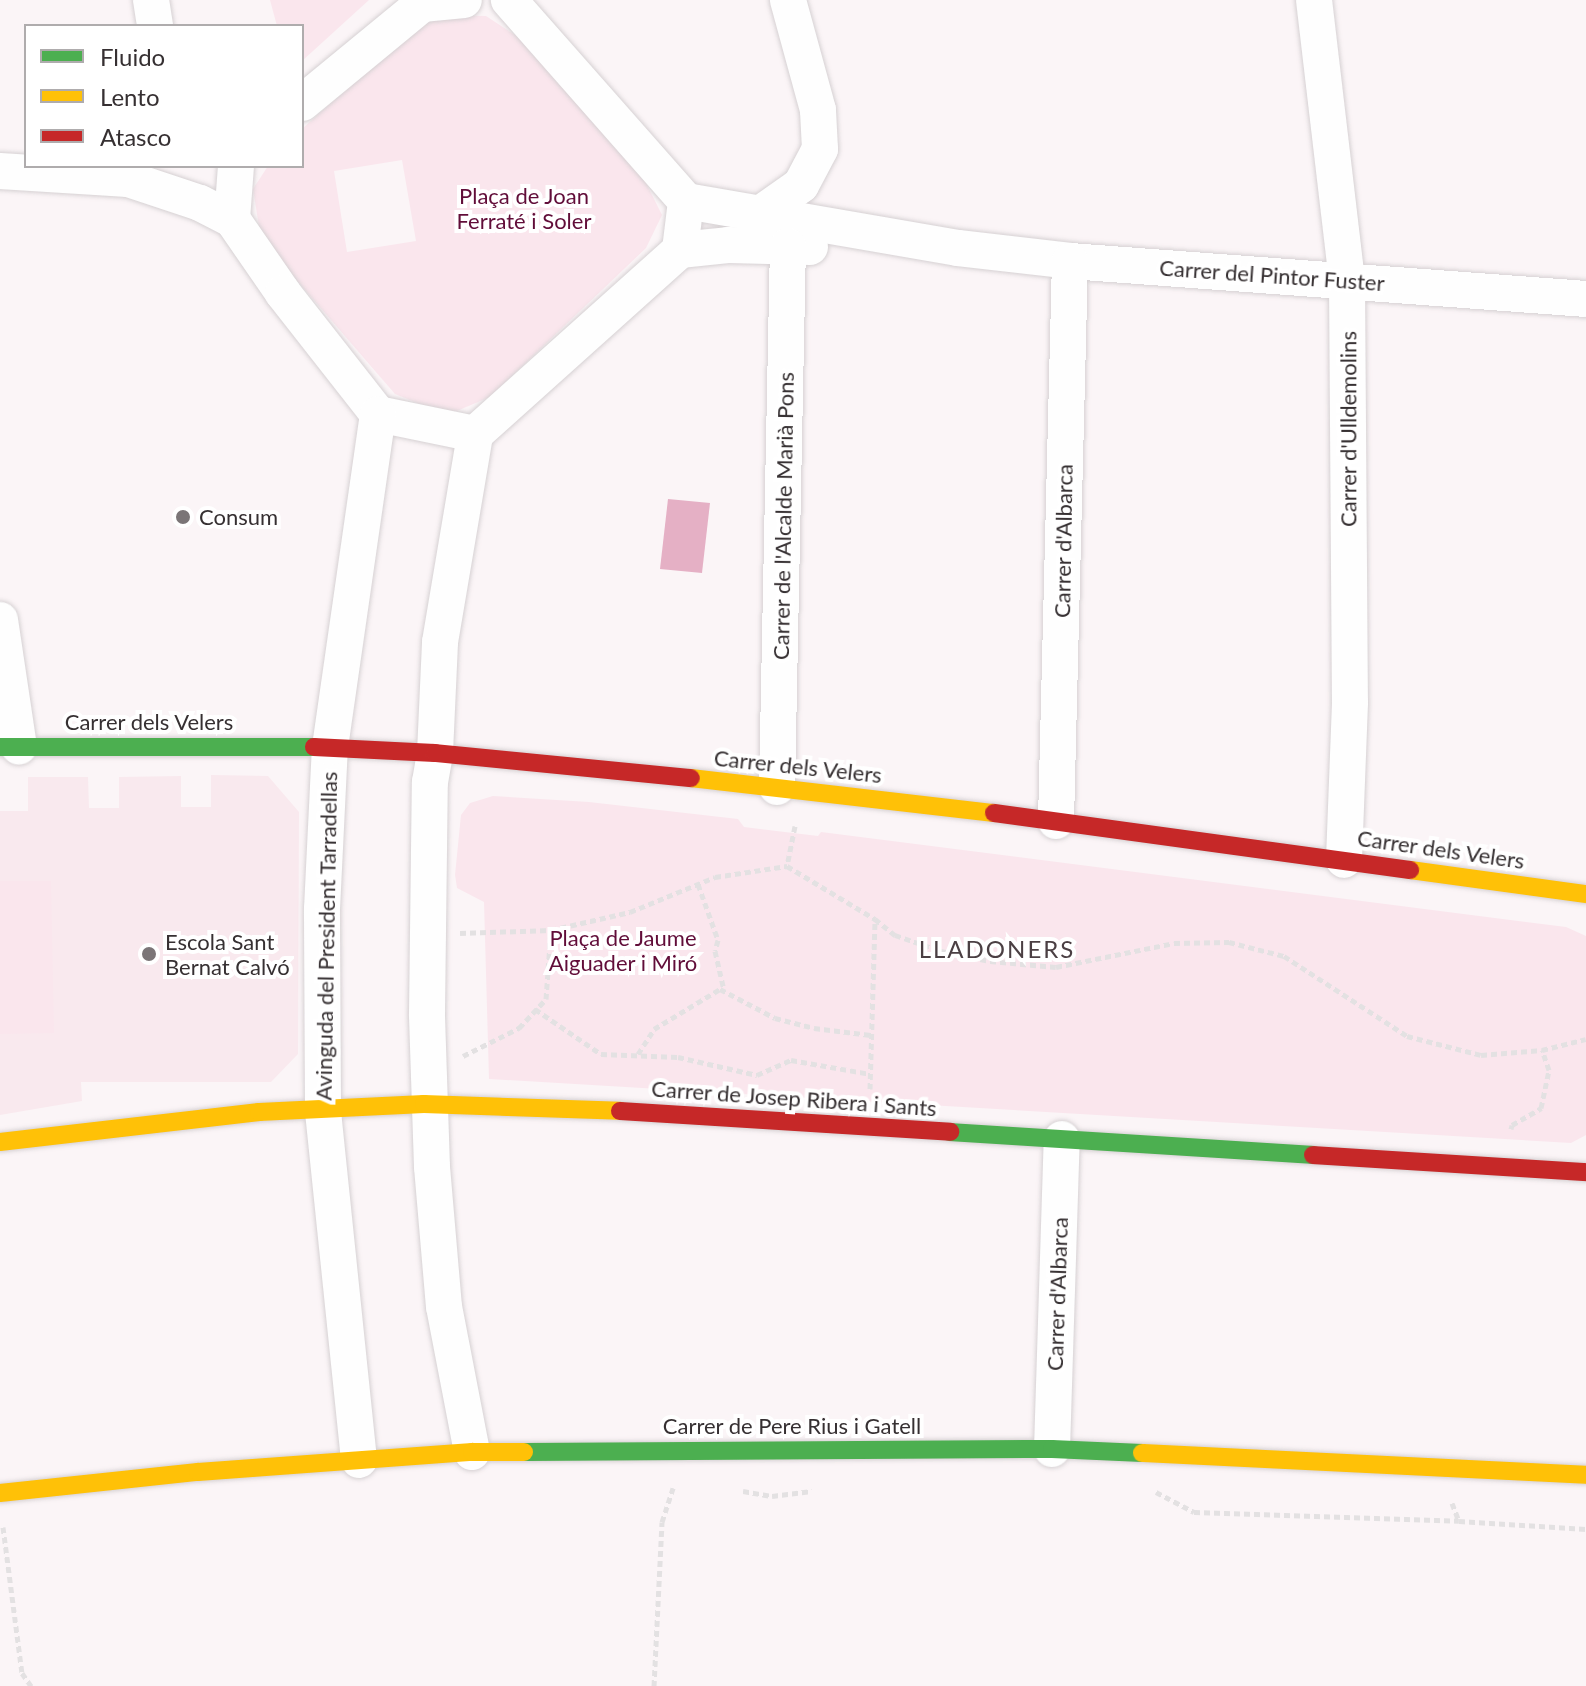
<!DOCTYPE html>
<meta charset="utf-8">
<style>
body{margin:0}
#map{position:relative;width:1586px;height:1686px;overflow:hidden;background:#fbf5f7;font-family:Lato,sans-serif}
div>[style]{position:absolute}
.built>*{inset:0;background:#f9e9ee}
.green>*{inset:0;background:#fae6ed}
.water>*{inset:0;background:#e5b0c5}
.path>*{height:5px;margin-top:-2.5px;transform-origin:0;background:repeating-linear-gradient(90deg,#e3e1e2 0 6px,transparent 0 10px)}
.roads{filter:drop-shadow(0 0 2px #d6d1d3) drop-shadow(0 0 2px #d6d1d3)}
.street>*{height:36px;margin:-18px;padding:0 18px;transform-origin:18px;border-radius:18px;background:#fefefe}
.fast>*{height:18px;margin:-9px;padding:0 9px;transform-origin:9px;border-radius:9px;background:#4caf50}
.slow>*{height:18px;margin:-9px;padding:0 9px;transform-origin:9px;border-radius:9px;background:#ffc107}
.jam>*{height:18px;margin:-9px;padding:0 9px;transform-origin:9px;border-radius:9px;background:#c62828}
.dots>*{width:22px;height:22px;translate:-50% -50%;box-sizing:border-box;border:4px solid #fff;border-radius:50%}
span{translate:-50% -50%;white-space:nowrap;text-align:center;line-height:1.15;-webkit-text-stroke:8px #fff;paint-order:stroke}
.park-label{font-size:22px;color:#610d39}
.street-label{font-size:22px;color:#363032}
.poi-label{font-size:22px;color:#363032}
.left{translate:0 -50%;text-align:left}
.neighbourhood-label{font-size:24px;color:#4b3f43;letter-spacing:2px}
.legend{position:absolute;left:24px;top:24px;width:280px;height:144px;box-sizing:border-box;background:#fff;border:2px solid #afacad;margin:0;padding:10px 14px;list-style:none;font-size:24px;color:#363032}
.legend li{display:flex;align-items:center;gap:16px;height:40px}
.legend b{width:40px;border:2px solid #afacad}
</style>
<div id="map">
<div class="built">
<i style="clip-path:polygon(211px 775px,268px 776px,299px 812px,298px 1054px,271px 1082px,81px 1082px,82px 1101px,0 1115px,0 811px,28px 811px,28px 777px,88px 777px,89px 808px,119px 808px,119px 777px,181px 776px,181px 807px,211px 807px)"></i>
</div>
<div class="green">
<i style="clip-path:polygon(270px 0,369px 0,302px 61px,302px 26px,277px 26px)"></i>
<i style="clip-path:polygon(evenodd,437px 15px,486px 16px,521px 39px,641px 173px,662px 215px,646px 248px,490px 397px,447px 415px,395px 394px,261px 239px,253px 189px,268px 166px,302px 166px,302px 129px,390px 50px,437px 15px,402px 160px,416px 241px,347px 252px,334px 171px,402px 160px)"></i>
<i style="clip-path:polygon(493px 796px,589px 802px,738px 819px,744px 827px,818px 836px,821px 832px,1566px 927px,1586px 936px,1586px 1135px,1571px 1143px,489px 1079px,484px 902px,457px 888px,455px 875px,461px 815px,470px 803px)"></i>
<i style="clip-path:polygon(0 881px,51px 881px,54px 1033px,0 1034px)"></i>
</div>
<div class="water">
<i style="clip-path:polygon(668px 499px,710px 503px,702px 573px,660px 569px)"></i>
</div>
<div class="path">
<i style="left:795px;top:826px;width:41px;rotate:101.3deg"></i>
<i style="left:787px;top:866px;width:103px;rotate:31.1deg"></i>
<i style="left:875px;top:919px;width:26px;rotate:39deg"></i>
<i style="left:895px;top:935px;width:49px;rotate:19.2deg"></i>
<i style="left:941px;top:951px;width:50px;rotate:11.5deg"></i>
<i style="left:990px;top:961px;width:66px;rotate:5.2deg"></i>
<i style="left:1056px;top:967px;width:120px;rotate:-11.5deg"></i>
<i style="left:1174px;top:943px;width:55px;rotate:-1deg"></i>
<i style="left:1229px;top:942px;width:57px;rotate:14.3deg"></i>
<i style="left:1284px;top:956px;width:147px;rotate:33deg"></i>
<i style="left:1407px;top:1036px;width:76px;rotate:14.4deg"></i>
<i style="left:1481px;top:1055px;width:61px;rotate:-4.7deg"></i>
<i style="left:1542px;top:1050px;width:45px;rotate:-14deg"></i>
<i style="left:698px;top:884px;width:59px;rotate:70.3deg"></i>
<i style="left:718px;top:940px;width:11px;rotate:105deg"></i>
<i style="left:715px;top:951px;width:39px;rotate:77deg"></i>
<i style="left:460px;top:933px;width:91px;rotate:-1.9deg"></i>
<i style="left:551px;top:930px;width:81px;rotate:-12.8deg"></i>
<i style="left:630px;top:912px;width:92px;rotate:-22.4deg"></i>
<i style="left:715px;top:877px;width:73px;rotate:-8.7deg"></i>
<i style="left:535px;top:1009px;width:80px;rotate:34.3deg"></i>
<i style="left:601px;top:1054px;width:77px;rotate:2.2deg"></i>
<i style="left:678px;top:1057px;width:81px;rotate:12.8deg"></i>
<i style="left:757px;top:1075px;width:37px;rotate:-24deg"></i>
<i style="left:791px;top:1060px;width:80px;rotate:10deg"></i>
<i style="left:638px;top:1054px;width:30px;rotate:-57deg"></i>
<i style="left:654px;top:1029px;width:77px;rotate:-31.2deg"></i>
<i style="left:720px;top:989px;width:62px;rotate:27.8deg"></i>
<i style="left:775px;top:1018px;width:40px;rotate:14.4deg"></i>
<i style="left:814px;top:1028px;width:57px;rotate:7deg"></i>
<i style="left:463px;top:1056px;width:63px;rotate:-26.6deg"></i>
<i style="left:519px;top:1028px;width:40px;rotate:-47deg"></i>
<i style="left:546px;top:999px;width:69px;rotate:-85.9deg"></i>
<i style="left:870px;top:1089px;width:169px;rotate:-88.3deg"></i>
<i style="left:1511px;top:1129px;width:4px;rotate:-76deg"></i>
<i style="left:1512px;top:1125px;width:34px;rotate:-30deg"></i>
<i style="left:1541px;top:1108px;width:39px;rotate:-78deg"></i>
<i style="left:1549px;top:1070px;width:21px;rotate:-109deg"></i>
<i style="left:743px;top:1491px;width:29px;rotate:10deg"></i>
<i style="left:772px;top:1496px;width:40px;rotate:-7.1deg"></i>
<i style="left:1156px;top:1492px;width:43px;rotate:27.8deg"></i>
<i style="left:1194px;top:1512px;width:265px;rotate:1.9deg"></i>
<i style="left:1459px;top:1521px;width:127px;rotate:3.6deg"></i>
<i style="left:1452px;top:1503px;width:19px;rotate:69deg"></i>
<i style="left:3px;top:1527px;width:147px;rotate:82.6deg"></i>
<i style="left:22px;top:1673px;width:16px;rotate:55deg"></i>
<i style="left:654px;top:1686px;width:164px;rotate:-87.2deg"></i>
<i style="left:662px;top:1522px;width:36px;rotate:-72deg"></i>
</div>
<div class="roads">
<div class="street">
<i style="left:151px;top:0;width:26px;rotate:81deg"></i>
<i style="left:1314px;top:0;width:283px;rotate:83.3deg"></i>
<i style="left:1347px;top:281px;width:422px;rotate:89.6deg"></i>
<i style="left:1350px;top:703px;width:157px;rotate:92.2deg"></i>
<i style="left:302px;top:103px;width:156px;rotate:-39.5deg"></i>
<i style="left:422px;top:4px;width:42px;rotate:-5.4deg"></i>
<i style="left:236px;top:166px;width:53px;rotate:94.3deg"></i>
<i style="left:232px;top:219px;width:90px;rotate:55.4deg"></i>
<i style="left:283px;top:293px;width:154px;rotate:51.9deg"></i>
<i style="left:378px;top:414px;width:99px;rotate:11.7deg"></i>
<i style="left:475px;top:434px;width:275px;rotate:-41.9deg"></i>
<i style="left:680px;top:250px;width:49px;rotate:-83deg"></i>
<i style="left:686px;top:201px;width:268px;rotate:-131.4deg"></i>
<i style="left:0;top:171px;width:128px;rotate:3.6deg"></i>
<i style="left:128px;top:179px;width:76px;rotate:18.4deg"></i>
<i style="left:200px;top:203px;width:36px;rotate:27deg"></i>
<i style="left:686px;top:201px;width:276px;rotate:9.8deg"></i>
<i style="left:958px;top:248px;width:113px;rotate:6.6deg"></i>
<i style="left:1070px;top:261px;width:517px;rotate:4.21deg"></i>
<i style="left:760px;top:214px;width:50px;rotate:-35.3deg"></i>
<i style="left:801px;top:185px;width:41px;rotate:-62.2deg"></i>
<i style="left:820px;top:149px;width:39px;rotate:-93deg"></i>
<i style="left:818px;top:110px;width:114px;rotate:-105.3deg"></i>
<i style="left:680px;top:250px;width:48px;rotate:-5.9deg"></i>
<i style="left:728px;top:245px;width:82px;rotate:1.4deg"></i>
<i style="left:0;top:620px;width:128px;rotate:81.5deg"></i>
<i style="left:777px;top:787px;width:541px;rotate:-88.84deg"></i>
<i style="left:1056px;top:821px;width:560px;rotate:-88.57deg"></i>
<i style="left:1052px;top:1449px;width:310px;rotate:-88.2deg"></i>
<i style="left:472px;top:1452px;width:148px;rotate:-100.9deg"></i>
<i style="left:444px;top:1307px;width:141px;rotate:-94.9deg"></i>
<i style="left:432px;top:1167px;width:153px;rotate:-91.9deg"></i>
<i style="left:427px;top:1014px;width:232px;rotate:-89.3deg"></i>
<i style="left:430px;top:782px;width:29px;rotate:-80deg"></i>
<i style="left:435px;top:753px;width:111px;rotate:-87.4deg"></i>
<i style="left:440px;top:642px;width:211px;rotate:-80.4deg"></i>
<i style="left:359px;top:1460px;width:353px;rotate:-95.9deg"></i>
<i style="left:323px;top:1109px;width:200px;rotate:-90.3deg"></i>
<i style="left:322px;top:909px;width:162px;rotate:-87.2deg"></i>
<i style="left:330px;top:747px;width:336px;rotate:-81.8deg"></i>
</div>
<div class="fast">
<i style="left:0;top:747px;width:314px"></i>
<i style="left:950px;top:1132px;width:364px;rotate:3.6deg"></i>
<i style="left:524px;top:1452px;width:528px;rotate:-0.33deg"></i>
<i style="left:1052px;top:1449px;width:90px;rotate:2.5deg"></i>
</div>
<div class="slow">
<i style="left:691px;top:778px;width:305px;rotate:6.6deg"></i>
<i style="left:1410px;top:870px;width:178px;rotate:7.8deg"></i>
<i style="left:0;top:1142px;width:261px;rotate:-6.6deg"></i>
<i style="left:259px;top:1112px;width:165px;rotate:-2.8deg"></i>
<i style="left:424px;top:1104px;width:196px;rotate:2deg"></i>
<i style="left:1142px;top:1453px;width:445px;rotate:2.8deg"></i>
<i style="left:0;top:1493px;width:199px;rotate:-6.1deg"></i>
<i style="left:198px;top:1472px;width:275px;rotate:-4.2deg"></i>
<i style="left:472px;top:1452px;width:52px"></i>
</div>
<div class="jam">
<i style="left:314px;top:747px;width:121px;rotate:2.8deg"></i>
<i style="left:435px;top:753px;width:257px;rotate:5.6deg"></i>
<i style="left:994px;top:813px;width:420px;rotate:7.8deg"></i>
<i style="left:620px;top:1111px;width:331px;rotate:3.6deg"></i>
<i style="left:1313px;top:1155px;width:274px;rotate:3.6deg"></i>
</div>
</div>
<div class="dots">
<i style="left:183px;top:517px;background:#7b7577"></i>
<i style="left:149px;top:954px;background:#7b7577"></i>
</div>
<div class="park-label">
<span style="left:524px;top:208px">Plaça de Joan<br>Ferraté i Soler</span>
<span style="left:623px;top:950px">Plaça de Jaume<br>Aiguader i Miró</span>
</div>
<div class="street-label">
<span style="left:1272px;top:275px;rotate:4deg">Carrer del Pintor Fuster</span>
<span style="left:1348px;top:429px;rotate:-90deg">Carrer d'Ulldemolins</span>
<span style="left:783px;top:516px;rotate:-89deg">Carrer de l'Alcalde Marià Pons</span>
<span style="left:1063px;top:541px;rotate:-89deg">Carrer d'Albarca</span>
<span style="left:149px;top:722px">Carrer dels Velers</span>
<span style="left:798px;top:766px;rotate:6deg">Carrer dels Velers</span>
<span style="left:1441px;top:849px;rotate:8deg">Carrer dels Velers</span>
<span style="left:326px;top:936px;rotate:-89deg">Avinguda del President Tarradellas</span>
<span style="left:794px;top:1098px;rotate:4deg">Carrer de Josep Ribera i Sants</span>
<span style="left:1057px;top:1294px;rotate:-88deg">Carrer d'Albarca</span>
<span style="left:792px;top:1426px">Carrer de Pere Rius i Gatell</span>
</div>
<div class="poi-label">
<span class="left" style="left:199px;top:517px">Consum</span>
<span class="left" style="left:165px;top:954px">Escola Sant<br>Bernat Calvó</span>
</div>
<div class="neighbourhood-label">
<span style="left:997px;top:949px">LLADONERS</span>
</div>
<ul class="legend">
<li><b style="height:10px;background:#4caf50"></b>Fluido</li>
<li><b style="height:10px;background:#ffc107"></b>Lento</li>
<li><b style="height:10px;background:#c62828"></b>Atasco</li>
</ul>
</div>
